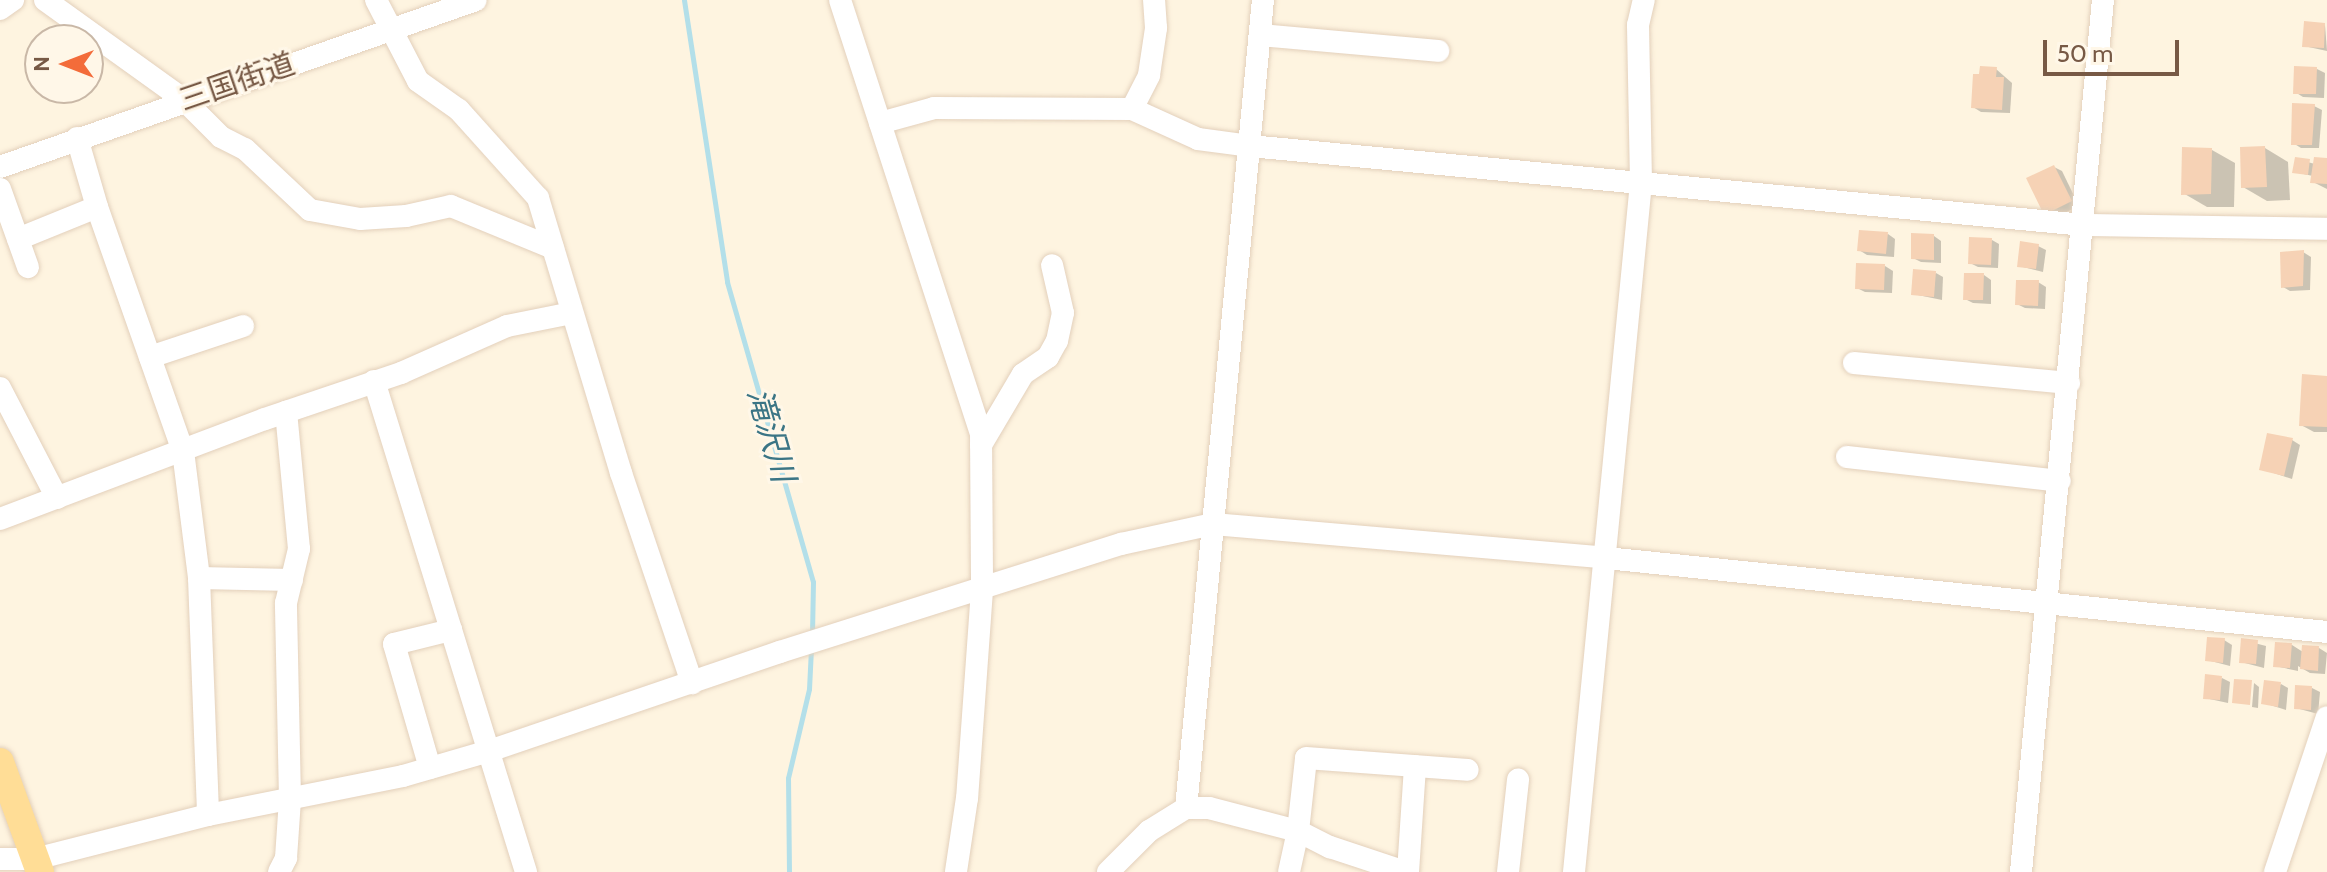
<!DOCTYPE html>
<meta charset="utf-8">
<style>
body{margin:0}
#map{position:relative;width:2327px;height:872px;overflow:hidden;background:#fef4e0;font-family:Cabin,"Noto Sans JP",sans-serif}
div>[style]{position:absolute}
.shadow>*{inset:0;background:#0003}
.stream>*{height:5px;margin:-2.5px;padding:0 2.5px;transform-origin:2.5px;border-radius:2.5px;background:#b3dfe9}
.building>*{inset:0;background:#f6d2b5}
.roads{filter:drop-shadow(0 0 2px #e3d0bb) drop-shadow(0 0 2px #e3d0bb)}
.minor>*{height:22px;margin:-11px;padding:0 11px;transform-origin:11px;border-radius:11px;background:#fff}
.major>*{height:28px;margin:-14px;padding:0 14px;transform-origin:14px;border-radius:14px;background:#ffdd96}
span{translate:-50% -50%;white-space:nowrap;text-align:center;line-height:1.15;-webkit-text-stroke:6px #fff7e8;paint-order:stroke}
.street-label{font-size:30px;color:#775945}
.water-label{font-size:32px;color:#3b7585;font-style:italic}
.north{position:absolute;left:24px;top:24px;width:80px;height:80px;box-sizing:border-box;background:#fff7e8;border:2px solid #c9b8a7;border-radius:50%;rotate:270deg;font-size:22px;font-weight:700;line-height:32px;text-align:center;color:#775945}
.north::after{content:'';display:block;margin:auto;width:28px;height:36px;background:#f36c3a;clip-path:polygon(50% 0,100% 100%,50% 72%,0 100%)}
.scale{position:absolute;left:2043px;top:40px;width:136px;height:36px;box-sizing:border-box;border:4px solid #775945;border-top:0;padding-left:10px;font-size:24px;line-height:28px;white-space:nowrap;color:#775945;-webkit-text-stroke:6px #fff7e8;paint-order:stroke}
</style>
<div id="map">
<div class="shadow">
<i style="clip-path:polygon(2325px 25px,2327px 51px,2304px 46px)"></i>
<i style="clip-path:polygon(1996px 69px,2012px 83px,2010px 113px,1981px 112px,1973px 107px)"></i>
<i style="clip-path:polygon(2317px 69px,2325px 73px,2324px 98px,2303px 97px,2295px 92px)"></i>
<i style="clip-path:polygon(2314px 106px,2322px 110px,2319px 148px,2301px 148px,2293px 143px)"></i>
<i style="clip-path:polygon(2265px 148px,2288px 162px,2290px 200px,2267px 201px,2243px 187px)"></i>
<i style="clip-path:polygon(2212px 150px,2235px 163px,2234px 207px,2207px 207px,2183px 193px)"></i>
<i style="clip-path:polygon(2296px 159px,2315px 164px,2327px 160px,2327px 189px,2313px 182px,2313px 176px,2294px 172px)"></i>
<i style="clip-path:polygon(2054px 167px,2062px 171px,2079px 206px,2054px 218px,2046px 213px)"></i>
<i style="clip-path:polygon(1888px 234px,1895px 239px,1894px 257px,1867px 255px,1859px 250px)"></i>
<i style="clip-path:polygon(1934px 236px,1941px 241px,1941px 263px,1921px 262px,1913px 258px)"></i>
<i style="clip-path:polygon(1992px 240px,1999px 244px,1998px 268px,1978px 267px,1970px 263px)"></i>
<i style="clip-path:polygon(2038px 246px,2046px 250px,2043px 272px,2019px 266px)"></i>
<i style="clip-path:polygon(2303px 252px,2311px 257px,2310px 290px,2290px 291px,2283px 287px)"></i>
<i style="clip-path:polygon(1885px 266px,1893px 271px,1892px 293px,1865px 292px,1857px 288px)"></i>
<i style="clip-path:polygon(1936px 273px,1943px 277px,1942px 300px,1913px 294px)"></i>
<i style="clip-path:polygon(1984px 275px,1991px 280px,1991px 304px,1973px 303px,1965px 299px)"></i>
<i style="clip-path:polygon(2038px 282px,2046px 287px,2045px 309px,2025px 308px,2017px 304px)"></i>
<i style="clip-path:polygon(2327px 378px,2327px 432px,2314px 432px,2301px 425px)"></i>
<i style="clip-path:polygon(2292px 440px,2300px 445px,2292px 479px,2262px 469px)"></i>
<i style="clip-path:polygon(2224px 640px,2232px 645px,2230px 666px,2207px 660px)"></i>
<i style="clip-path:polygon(2243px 640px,2266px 646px,2264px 668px,2241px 662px)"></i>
<i style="clip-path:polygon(2277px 644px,2292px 645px,2303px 652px,2319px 648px,2327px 653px,2325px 674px,2310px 673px,2298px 666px,2298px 671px,2275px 666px)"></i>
<i style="clip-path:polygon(2222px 678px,2230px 682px,2228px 703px,2205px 698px)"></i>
<i style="clip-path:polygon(2254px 683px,2259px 687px,2258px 708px,2252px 707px)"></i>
<i style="clip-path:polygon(2281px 684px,2288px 688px,2286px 710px,2264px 703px)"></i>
<i style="clip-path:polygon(2312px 688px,2320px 692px,2318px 714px,2296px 708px)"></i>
</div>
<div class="stream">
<i style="left:684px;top:0;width:285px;rotate:81.3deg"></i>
<i style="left:727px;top:282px;width:312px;rotate:74deg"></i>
<i style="left:813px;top:582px;width:52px;rotate:91.1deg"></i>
<i style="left:789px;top:872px;width:94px;rotate:-90.6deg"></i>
<i style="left:788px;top:778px;width:91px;rotate:-76.7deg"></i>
<i style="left:809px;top:689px;width:41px;rotate:-87.2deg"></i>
</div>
<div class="building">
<i style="clip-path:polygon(2304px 21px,2325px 23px,2324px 48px,2302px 47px)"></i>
<i style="clip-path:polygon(1980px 66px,1997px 67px,1996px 77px,2004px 77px,2002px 110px,1971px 108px,1973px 74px,1979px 74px)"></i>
<i style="clip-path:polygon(2294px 66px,2317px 67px,2316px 94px,2293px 94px)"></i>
<i style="clip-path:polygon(2292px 103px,2315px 104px,2312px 145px,2291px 145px)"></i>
<i style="clip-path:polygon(2265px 146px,2267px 187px,2241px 188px,2240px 147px)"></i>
<i style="clip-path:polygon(2182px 147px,2212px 148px,2211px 194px,2181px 195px)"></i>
<i style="clip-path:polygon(2295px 157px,2310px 159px,2308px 175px,2292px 173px)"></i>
<i style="clip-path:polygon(2314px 157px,2327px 158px,2327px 184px,2310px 183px)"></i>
<i style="clip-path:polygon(2054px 165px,2072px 201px,2044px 215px,2026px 178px)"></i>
<i style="clip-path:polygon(1859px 230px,1888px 232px,1886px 254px,1857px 251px)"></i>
<i style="clip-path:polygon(1911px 233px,1934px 234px,1934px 260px,1911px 259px)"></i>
<i style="clip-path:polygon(1969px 237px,1992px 238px,1991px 265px,1968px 264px)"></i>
<i style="clip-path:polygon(2020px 241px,2039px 244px,2036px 269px,2017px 267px)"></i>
<i style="clip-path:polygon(2304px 250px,2303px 286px,2281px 288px,2280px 252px)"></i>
<i style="clip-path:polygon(1856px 263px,1885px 264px,1884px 290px,1855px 289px)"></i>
<i style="clip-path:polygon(1913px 269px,1936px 271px,1934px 297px,1911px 295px)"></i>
<i style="clip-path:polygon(1964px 273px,1984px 273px,1983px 300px,1963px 300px)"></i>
<i style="clip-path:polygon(2016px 280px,2039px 280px,2038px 306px,2015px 305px)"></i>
<i style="clip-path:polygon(2302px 374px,2327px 376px,2327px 427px,2299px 426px)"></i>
<i style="clip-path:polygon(2267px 433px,2293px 438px,2284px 476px,2259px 470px)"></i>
<i style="clip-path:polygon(2207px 637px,2225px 638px,2223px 663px,2205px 661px)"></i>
<i style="clip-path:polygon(2241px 638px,2258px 640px,2256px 664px,2239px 663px)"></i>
<i style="clip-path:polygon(2275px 642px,2292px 643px,2290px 668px,2273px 667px)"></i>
<i style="clip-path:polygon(2302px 645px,2319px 646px,2318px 671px,2300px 669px)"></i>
<i style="clip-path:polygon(2205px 674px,2222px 676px,2220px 700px,2203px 699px)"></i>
<i style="clip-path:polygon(2234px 679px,2252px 680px,2250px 705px,2232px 703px)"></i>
<i style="clip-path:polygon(2264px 680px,2281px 682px,2278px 707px,2261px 704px)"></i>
<i style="clip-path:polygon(2295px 685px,2312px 686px,2311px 710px,2294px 709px)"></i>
</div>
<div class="roads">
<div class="minor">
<i style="left:45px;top:0;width:171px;rotate:35.7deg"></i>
<i style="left:184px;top:100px;width:52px;rotate:45deg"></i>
<i style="left:221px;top:137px;width:27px;rotate:27deg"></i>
<i style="left:245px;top:149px;width:89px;rotate:43.2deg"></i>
<i style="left:310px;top:210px;width:51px;rotate:10.2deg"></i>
<i style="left:360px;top:219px;width:46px;rotate:-3.7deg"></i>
<i style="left:406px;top:216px;width:46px;rotate:-12.5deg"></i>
<i style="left:451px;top:206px;width:110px;rotate:22.4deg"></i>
<i style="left:376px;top:0;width:91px;rotate:62.6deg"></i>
<i style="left:418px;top:81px;width:50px;rotate:35.3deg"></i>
<i style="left:459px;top:110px;width:118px;rotate:48.1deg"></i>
<i style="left:538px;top:198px;width:287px;rotate:73.2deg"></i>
<i style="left:621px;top:473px;width:222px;rotate:71.3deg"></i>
<i style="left:840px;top:0;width:456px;rotate:72deg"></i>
<i style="left:981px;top:434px;width:156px;rotate:89.6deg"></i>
<i style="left:982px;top:590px;width:209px;rotate:94.1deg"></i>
<i style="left:967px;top:798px;width:75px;rotate:98.5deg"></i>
<i style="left:0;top:9px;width:16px;rotate:-35deg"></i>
<i style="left:1260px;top:35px;width:179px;rotate:5.1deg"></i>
<i style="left:1132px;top:109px;width:38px;rotate:-63deg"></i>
<i style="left:1149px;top:75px;width:48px;rotate:-81.5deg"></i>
<i style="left:1156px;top:28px;width:28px;rotate:-94deg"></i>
<i style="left:880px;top:123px;width:56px;rotate:-15.5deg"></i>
<i style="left:934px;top:108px;width:198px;rotate:0.3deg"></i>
<i style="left:1132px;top:109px;width:72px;rotate:24.4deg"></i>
<i style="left:1198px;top:139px;width:52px;rotate:7.7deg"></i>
<i style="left:1250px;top:146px;width:838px;rotate:5.41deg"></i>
<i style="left:2084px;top:225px;width:243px;rotate:0.9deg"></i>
<i style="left:77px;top:138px;width:72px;rotate:73.8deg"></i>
<i style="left:97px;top:207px;width:259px;rotate:70.6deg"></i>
<i style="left:183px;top:451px;width:128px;rotate:82.8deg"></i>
<i style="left:199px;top:578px;width:237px;rotate:87.8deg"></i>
<i style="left:0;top:167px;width:504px;rotate:-19.33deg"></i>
<i style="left:0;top:189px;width:83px;rotate:70.3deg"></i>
<i style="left:18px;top:239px;width:85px;rotate:-22.1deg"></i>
<i style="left:150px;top:357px;width:98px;rotate:-18.4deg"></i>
<i style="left:1854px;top:363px;width:216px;rotate:5.3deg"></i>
<i style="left:374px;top:381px;width:514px;rotate:72.8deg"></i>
<i style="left:0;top:388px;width:124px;rotate:62.6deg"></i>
<i style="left:981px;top:445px;width:82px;rotate:-59.4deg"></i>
<i style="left:1023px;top:374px;width:30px;rotate:-34deg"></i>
<i style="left:1048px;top:357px;width:18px;rotate:-61deg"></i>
<i style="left:1057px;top:341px;width:29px;rotate:-78deg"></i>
<i style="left:1063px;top:313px;width:49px;rotate:-102.9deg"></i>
<i style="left:1847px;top:457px;width:214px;rotate:6.4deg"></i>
<i style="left:0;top:519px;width:283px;rotate:-20.7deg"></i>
<i style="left:265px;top:419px;width:144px;rotate:-18.7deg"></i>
<i style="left:401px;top:373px;width:116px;rotate:-23.9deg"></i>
<i style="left:507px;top:326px;width:66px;rotate:-11.3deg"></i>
<i style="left:199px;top:578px;width:93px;rotate:1.2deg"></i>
<i style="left:430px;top:768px;width:129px;rotate:-106.2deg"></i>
<i style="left:394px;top:644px;width:59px;rotate:-13.8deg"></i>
<i style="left:1186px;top:808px;width:812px;rotate:-84.56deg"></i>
<i style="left:0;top:859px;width:35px"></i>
<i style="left:35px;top:859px;width:179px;rotate:-14.3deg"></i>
<i style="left:208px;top:815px;width:199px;rotate:-11.3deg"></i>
<i style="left:403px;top:776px;width:90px;rotate:-16.2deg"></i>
<i style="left:489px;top:751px;width:307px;rotate:-18.8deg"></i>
<i style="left:780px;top:652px;width:358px;rotate:-17.6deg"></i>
<i style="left:1121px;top:544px;width:94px;rotate:-12.3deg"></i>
<i style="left:1213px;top:524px;width:394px;rotate:4.9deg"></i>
<i style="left:1606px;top:558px;width:725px;rotate:5.86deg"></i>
<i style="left:279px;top:872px;width:16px;rotate:-63deg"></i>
<i style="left:286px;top:858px;width:59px;rotate:-86.1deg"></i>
<i style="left:290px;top:799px;width:196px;rotate:-91.2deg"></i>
<i style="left:286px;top:603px;width:56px;rotate:-76.5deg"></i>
<i style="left:299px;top:549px;width:138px;rotate:-95.4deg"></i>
<i style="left:1108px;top:872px;width:58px;rotate:-45deg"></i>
<i style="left:1149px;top:831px;width:44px;rotate:-31.9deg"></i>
<i style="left:1186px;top:808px;width:23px"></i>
<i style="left:1209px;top:808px;width:92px;rotate:14.5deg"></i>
<i style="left:1298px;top:831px;width:36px;rotate:27deg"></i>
<i style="left:1330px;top:847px;width:79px;rotate:18.4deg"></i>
<i style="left:1289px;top:872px;width:42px;rotate:-77.6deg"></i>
<i style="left:1298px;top:831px;width:73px;rotate:-83.7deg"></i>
<i style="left:1306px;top:758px;width:162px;rotate:4.2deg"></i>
<i style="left:1408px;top:872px;width:106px;rotate:-86.2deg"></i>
<i style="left:1508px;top:872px;width:93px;rotate:-83.8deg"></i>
<i style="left:1574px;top:872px;width:693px;rotate:-84.45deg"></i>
<i style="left:1641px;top:182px;width:157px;rotate:-91.1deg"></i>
<i style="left:1638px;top:25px;width:26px;rotate:-77deg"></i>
<i style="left:2021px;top:872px;width:876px;rotate:-84.63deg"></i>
<i style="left:2275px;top:872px;width:163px;rotate:-71.5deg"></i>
</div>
<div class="major">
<i style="left:0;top:762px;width:117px;rotate:70deg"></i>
</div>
</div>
<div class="street-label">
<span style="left:237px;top:82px;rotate:-19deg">三国街道</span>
</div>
<div class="water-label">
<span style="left:771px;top:435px;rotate:74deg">滝沢川</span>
</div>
<div class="north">N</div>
<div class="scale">50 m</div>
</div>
